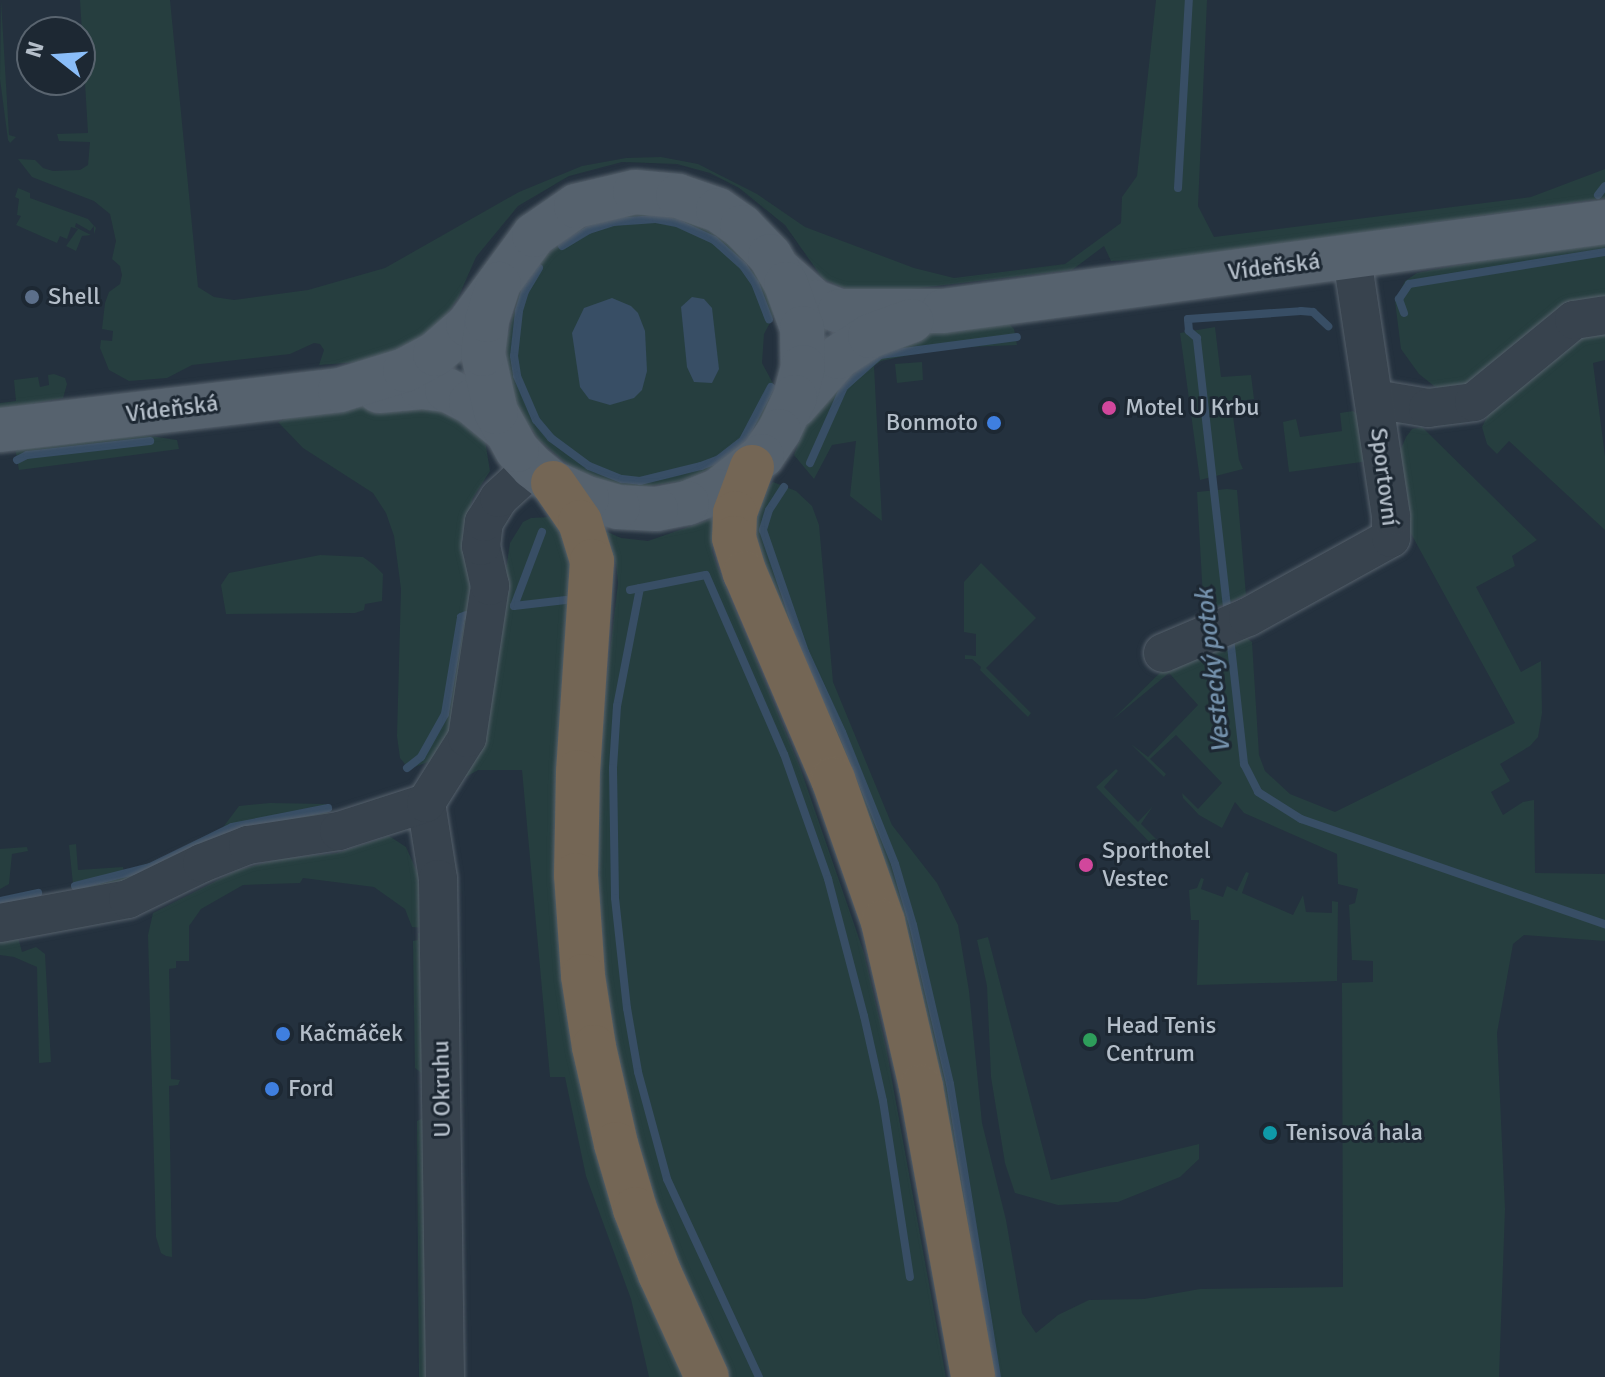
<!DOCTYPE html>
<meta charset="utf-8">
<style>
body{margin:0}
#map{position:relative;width:1605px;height:1377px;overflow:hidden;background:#24313e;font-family:Signika,sans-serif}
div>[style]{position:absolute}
.green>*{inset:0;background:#263e3f}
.water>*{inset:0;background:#384e65}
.stream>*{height:8px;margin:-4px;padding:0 4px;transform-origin:4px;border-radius:4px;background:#384e65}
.roads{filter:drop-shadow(0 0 2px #56616c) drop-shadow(0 0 2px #56616c)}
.minor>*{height:38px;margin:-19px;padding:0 19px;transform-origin:19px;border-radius:19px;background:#38434e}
.major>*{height:44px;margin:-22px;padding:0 22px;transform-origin:22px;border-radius:22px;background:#56626e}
.highway>*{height:44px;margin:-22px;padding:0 22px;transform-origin:22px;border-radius:22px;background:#746655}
.dots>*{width:22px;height:22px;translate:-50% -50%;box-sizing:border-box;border:4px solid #1d2833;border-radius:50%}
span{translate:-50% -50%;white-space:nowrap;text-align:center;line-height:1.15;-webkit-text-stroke:6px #1d2833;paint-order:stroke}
.street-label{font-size:24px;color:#b4bec9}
.poi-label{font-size:24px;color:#b4bec9}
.left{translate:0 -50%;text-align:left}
.right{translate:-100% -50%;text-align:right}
.water-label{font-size:26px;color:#7491ac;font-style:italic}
.north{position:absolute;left:16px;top:16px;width:80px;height:80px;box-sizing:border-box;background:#1d2833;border:2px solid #59646f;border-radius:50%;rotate:287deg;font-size:22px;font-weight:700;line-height:32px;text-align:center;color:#b4bec9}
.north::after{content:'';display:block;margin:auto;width:28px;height:36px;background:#8abdf8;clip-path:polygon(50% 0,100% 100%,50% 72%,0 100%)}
</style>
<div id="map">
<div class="green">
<i style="clip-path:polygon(1px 0,9px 135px,16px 137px,10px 143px,8px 140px,0 79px)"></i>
<i style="clip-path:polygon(80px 0,170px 0,198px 287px,214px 297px,234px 300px,308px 290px,385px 268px,519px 192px,582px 166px,626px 158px,661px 157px,698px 164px,757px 194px,805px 227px,914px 268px,954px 278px,1065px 264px,1121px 223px,1122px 197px,1137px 176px,1156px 0,1207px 0,1198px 206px,1214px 237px,1531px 197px,1605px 169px,1605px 198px,1183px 258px,1111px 261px,1104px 246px,1072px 270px,860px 295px,823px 279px,785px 225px,739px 188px,710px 173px,677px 164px,622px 162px,569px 176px,518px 206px,476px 257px,458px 298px,444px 319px,411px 345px,359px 362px,319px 365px,324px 350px,320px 344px,314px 343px,290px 354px,192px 365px,167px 378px,129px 381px,109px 370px,100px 348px,101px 340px,112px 341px,113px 331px,102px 329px,105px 303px,109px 292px,120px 284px,122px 275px,120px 266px,112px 259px,116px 241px,110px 214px,94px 201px,32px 177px,18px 159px,35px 160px,43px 168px,53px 171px,80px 170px,88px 165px,90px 142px,59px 141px,57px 134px,88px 133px)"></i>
<i style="clip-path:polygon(18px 188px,30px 193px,30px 198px,88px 219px,96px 228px,94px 234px,94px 226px,90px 231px,76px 223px,75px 227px,91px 235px,82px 236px,76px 251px,66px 246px,78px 229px,71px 227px,67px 239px,60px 236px,57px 243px,16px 225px,21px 216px,17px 215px,19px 199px,15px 197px)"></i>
<i style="clip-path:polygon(646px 213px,683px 219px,709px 231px,729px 245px,758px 277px,774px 308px,773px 317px,764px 334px,762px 363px,775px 387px,765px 415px,723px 462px,687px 480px,637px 488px,613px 484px,572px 468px,539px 440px,518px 410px,505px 364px,506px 341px,520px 290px,541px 258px,577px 231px,598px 221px)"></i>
<i style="clip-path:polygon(1605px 237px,1605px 300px,1467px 387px,1443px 391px,1434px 386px,1419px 374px,1401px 349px,1395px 301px,1405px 281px,1417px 273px)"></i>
<i style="clip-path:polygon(1007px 322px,1014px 329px,1017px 345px,943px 348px,881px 361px,874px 366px,882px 521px,850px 496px,856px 441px,832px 445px,814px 479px,794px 455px,804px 429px,836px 377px,913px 334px)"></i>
<i style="clip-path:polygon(1215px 327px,1221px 377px,1251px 375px,1254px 399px,1231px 402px,1239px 460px,1243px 469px,1200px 480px,1180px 333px)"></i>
<i style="clip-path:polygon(1605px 329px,1605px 360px,1593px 363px,1605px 456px,1605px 530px,1509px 441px,1497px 454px,1487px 444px,1482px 427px,1490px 411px,1574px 339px)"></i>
<i style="clip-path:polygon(922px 362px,923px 380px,897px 383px,895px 364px)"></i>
<i style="clip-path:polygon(54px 374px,65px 378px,67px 384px,63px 398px,0 410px,0 403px,16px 401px,14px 380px,38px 377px,40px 387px,49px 385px,48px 375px)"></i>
<i style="clip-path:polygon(436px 402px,485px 440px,490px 471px,473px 498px,465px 524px,474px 582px,452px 726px,431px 761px,409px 769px,400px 758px,397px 736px,401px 589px,394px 536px,386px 513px,373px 493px,303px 448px,278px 422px,294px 416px,363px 405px)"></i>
<i style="clip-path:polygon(1353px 411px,1362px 418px,1369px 461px,1289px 472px,1283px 422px,1296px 419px,1300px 437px,1342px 431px,1340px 413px)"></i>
<i style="clip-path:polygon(1422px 427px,1537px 540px,1512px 556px,1515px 566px,1476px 587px,1521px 672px,1541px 661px,1542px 713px,1538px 737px,1530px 746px,1500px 764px,1510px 781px,1491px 792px,1503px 815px,1523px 802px,1534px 800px,1535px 873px,1605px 874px,1605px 941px,1524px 935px,1513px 944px,1497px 1033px,1505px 1209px,1499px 1377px,982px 1377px,933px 1109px,761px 588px,752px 508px,773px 482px,796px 491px,812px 506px,819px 525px,833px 682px,892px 825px,937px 883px,958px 925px,969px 991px,982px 1123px,1006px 1220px,1022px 1313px,1036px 1333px,1058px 1315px,1089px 1300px,1144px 1299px,1200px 1289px,1343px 1287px,1342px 983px,1373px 982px,1373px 961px,1352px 960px,1349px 905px,1355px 903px,1358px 889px,1338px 884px,1337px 854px,1244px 813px,1235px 802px,1222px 828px,1199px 815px,1183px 798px,1182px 793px,1198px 809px,1222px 783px,1176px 735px,1150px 759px,1166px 774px,1164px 777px,1131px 744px,1148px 757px,1198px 705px,1169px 673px,1112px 720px,1177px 656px,1241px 634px,1252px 642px,1259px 755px,1265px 771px,1290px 794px,1335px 812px,1515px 723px,1409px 530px,1397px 458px,1406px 437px,1412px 429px)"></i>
<i style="clip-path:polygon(144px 435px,177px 440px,179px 449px,19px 470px,15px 448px)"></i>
<i style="clip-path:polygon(1227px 489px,1237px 490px,1246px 595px,1208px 611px,1203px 598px,1197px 492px)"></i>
<i style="clip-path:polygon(551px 517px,572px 537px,558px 799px,687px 1377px,649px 1377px,631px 1299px,586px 1176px,565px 1077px,550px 1077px,522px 770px,478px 770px,457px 782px,489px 684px,510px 543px,523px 522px,531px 518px)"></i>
<i style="clip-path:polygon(714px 518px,712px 551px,717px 566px,800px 767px,864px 953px,886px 1047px,946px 1377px,722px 1377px,685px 1299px,603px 1028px,590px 821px,618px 583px,616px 564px,603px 530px,621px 538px,648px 541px)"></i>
<i style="clip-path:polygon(320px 555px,363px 557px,374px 565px,383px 574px,382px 601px,365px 604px,364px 610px,355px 613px,226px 614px,221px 585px,229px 573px)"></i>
<i style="clip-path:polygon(981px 563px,1036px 618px,986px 668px,1031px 713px,1028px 717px,980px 670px,981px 667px,972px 659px,965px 659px,965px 655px,976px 656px,976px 634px,964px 632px,964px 582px)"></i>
<i style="clip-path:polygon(1116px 769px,1118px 771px,1104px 787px,1138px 822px,1153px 806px,1141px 824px,1169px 852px,1166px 859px,1096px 787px)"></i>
<i style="clip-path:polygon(270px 803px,325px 804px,330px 818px,155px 876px,80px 894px,73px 884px,69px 845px,76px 844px,78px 870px,123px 867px,124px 874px,150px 866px,221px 830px,239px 806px)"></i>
<i style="clip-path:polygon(389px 836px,406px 847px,418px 874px,423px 928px,412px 927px,405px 909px,374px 887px,303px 878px,300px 883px,243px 885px,201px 909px,189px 926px,189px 961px,176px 961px,176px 968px,169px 969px,171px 1079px,180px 1080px,178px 1085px,169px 1086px,172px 1257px,166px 1256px,161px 1253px,156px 1237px,148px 935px,153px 913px,238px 870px,279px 859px,337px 853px)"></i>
<i style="clip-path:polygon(27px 847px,28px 851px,12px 854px,9px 884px,0 889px,0 849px)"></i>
<i style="clip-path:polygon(1246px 872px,1249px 873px,1242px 893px,1293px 915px,1303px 895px,1306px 912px,1332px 913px,1332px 901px,1338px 902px,1337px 981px,1197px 985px,1199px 920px,1191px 920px,1189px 890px,1197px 888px,1201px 878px,1204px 879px,1201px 889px,1223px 897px,1227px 886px,1237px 891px)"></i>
<i style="clip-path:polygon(418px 933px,423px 933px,423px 1074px,415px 1068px,413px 941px,418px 940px)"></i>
<i style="clip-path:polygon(18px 937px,22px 952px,36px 947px,45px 954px,51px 1062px,39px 1063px,37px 967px,14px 957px,0 955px,0 942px)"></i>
<i style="clip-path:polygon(988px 937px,1051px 1180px,1199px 1144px,1199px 1159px,1180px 1177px,1118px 1202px,1058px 1205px,1015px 1193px,1005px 1163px,991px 1077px,987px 986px,977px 940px)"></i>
<i style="clip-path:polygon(425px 1117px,428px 1377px,419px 1377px,417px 1127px,417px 1121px)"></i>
</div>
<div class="water">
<i style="clip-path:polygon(692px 297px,704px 299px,712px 308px,719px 369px,712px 383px,694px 382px,687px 367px,681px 307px)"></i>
<i style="clip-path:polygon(612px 298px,631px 306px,638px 313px,645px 331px,647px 371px,642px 390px,634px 398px,610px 405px,589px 399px,580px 387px,572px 333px,584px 308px)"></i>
</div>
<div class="stream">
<i style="left:1178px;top:188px;width:188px;rotate:-86.7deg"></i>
<i style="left:1598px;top:195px;width:11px;rotate:-52deg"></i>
<i style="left:562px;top:246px;width:31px;rotate:-31deg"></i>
<i style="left:589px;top:230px;width:25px;rotate:-18deg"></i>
<i style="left:613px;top:222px;width:43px;rotate:-4deg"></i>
<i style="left:656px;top:219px;width:21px;rotate:11deg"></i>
<i style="left:677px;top:223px;width:41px;rotate:24.7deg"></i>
<i style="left:714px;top:240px;width:39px;rotate:42deg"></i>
<i style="left:743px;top:266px;width:21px;rotate:55deg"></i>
<i style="left:755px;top:283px;width:39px;rotate:69deg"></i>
<i style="left:539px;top:268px;width:27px;rotate:121deg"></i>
<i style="left:525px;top:291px;width:21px;rotate:107deg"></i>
<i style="left:519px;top:311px;width:45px;rotate:96.3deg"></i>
<i style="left:514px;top:356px;width:20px;rotate:81deg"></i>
<i style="left:517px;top:376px;width:48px;rotate:66.6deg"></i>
<i style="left:536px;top:420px;width:23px;rotate:50deg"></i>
<i style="left:551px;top:438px;width:47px;rotate:36.4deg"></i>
<i style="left:589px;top:466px;width:35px;rotate:22deg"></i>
<i style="left:622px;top:479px;width:18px;rotate:6deg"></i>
<i style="left:640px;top:481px;width:63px;rotate:-13.8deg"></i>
<i style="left:701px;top:466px;width:19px;rotate:-21deg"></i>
<i style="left:719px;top:459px;width:31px;rotate:-38deg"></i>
<i style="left:743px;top:440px;width:60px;rotate:-62.2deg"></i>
<i style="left:1404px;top:313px;width:15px;rotate:-110deg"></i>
<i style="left:1399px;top:299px;width:18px;rotate:-56deg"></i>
<i style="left:1409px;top:284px;width:199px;rotate:-9.3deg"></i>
<i style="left:17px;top:460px;width:11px;rotate:-27deg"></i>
<i style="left:27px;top:455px;width:124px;rotate:-6.5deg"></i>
<i style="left:810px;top:463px;width:83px;rotate:-65.9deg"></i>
<i style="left:844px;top:387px;width:48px;rotate:-41.6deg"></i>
<i style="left:880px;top:355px;width:138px;rotate:-7.5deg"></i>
<i style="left:784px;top:487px;width:27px;rotate:123deg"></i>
<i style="left:769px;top:510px;width:21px;rotate:107deg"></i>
<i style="left:763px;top:530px;width:129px;rotate:71deg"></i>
<i style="left:805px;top:652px;width:88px;rotate:65.2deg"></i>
<i style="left:842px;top:732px;width:142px;rotate:68.1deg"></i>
<i style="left:895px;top:864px;width:64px;rotate:73.6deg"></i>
<i style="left:913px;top:925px;width:163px;rotate:76.9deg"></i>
<i style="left:950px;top:1084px;width:297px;rotate:80.9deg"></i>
<i style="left:542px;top:532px;width:79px;rotate:110.7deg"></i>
<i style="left:514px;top:606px;width:52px;rotate:-6.6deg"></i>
<i style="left:640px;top:588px;width:120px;rotate:101deg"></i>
<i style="left:617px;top:706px;width:62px;rotate:93.7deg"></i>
<i style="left:613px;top:768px;width:130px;rotate:89.1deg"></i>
<i style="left:615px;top:898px;width:111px;rotate:83.8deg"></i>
<i style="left:627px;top:1008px;width:65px;rotate:80.2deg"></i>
<i style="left:638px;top:1072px;width:111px;rotate:74.8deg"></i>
<i style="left:667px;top:1179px;width:218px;rotate:65.1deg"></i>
<i style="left:630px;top:590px;width:77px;rotate:-11.2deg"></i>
<i style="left:706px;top:575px;width:195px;rotate:66.5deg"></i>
<i style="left:784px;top:754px;width:133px;rotate:70.6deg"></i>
<i style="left:828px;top:879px;width:142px;rotate:75.3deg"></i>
<i style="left:864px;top:1016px;width:87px;rotate:77.4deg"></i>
<i style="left:883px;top:1101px;width:178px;rotate:81.3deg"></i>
<i style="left:1228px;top:616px;width:280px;rotate:-96.4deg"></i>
<i style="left:1197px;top:338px;width:11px;rotate:-139deg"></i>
<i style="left:1189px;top:331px;width:12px;rotate:-95deg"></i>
<i style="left:1188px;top:319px;width:113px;rotate:-4deg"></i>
<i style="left:1301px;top:311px;width:12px;rotate:5deg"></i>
<i style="left:1313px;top:312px;width:21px;rotate:43deg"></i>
<i style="left:1230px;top:637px;width:128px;rotate:83.7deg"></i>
<i style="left:1244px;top:764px;width:31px;rotate:63deg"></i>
<i style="left:1258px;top:792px;width:51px;rotate:32.1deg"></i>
<i style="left:1301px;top:819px;width:322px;rotate:19.1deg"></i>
<i style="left:407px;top:768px;width:18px;rotate:-38deg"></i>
<i style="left:421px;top:757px;width:49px;rotate:-60.8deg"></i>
<i style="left:445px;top:714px;width:98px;rotate:-80.6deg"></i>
<i style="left:461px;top:617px;width:5px;rotate:-22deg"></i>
<i style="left:75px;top:886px;width:77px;rotate:-14.2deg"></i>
<i style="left:150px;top:867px;width:91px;rotate:-26deg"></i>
<i style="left:232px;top:827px;width:98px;rotate:-11.2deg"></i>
<i style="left:0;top:901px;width:39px;rotate:-12deg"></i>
</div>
<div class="roads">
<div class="minor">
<i style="left:1374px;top:399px;width:55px;rotate:9.5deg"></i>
<i style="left:1428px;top:408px;width:46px;rotate:-7.4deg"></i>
<i style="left:1474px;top:402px;width:129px;rotate:-39.4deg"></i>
<i style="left:1574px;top:320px;width:31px;rotate:-9deg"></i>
<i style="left:1163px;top:653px;width:92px;rotate:-23deg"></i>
<i style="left:1248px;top:617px;width:163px;rotate:-28.9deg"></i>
<i style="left:1391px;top:538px;width:22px;rotate:-90deg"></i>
<i style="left:1391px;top:516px;width:261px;rotate:-98.6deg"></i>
<i style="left:426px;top:803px;width:77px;rotate:81deg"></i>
<i style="left:438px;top:879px;width:498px;rotate:89.2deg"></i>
<i style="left:0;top:923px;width:130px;rotate:-10.6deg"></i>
<i style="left:128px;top:899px;width:82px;rotate:-25.9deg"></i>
<i style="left:202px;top:863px;width:49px;rotate:-21.4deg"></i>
<i style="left:248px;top:845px;width:92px;rotate:-8.7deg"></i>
<i style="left:339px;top:831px;width:91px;rotate:-17.8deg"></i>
<i style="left:426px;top:803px;width:77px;rotate:-57.8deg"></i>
<i style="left:467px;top:738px;width:154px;rotate:-81.4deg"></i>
<i style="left:490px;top:586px;width:41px;rotate:-102.7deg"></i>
<i style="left:481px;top:546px;width:24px;rotate:-83deg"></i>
<i style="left:484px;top:522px;width:28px;rotate:-58deg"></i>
<i style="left:499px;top:498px;width:46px;rotate:-42.4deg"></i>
</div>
<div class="major">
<i style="left:781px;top:272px;width:45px;rotate:41.4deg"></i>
<i style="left:815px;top:302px;width:27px;rotate:20deg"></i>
<i style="left:840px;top:311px;width:103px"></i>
<i style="left:943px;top:311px;width:668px;rotate:-7.66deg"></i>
<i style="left:379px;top:391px;width:43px;rotate:-5.3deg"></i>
<i style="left:422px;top:387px;width:25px;rotate:7deg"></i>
<i style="left:447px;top:390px;width:27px;rotate:27deg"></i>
<i style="left:471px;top:402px;width:44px;rotate:39.5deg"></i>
<i style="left:795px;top:406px;width:65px;rotate:-48.7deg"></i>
<i style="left:838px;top:357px;width:38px;rotate:-33deg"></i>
<i style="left:870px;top:336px;width:44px;rotate:-20.1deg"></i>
<i style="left:0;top:430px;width:342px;rotate:-6.7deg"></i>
<i style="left:340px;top:390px;width:68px;rotate:-17.1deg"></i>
<i style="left:405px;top:370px;width:34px;rotate:-28deg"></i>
<i style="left:435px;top:354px;width:44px;rotate:-41.3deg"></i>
<i style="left:468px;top:325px;width:112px;rotate:-53.7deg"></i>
<i style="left:534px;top:235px;width:51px;rotate:-34.6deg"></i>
<i style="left:576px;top:206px;width:61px;rotate:-13.3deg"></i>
<i style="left:635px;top:192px;width:43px;rotate:5.3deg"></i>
<i style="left:678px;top:196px;width:42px;rotate:19.3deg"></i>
<i style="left:718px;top:210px;width:29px;rotate:35deg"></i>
<i style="left:742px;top:227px;width:40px;rotate:46deg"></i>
<i style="left:770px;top:256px;width:32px;rotate:60deg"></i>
<i style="left:786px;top:284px;width:47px;rotate:70deg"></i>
<i style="left:802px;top:328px;width:39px;rotate:89deg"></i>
<i style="left:803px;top:367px;width:31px;rotate:105deg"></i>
<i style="left:795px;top:397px;width:38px;rotate:115deg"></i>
<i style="left:779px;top:431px;width:30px;rotate:124deg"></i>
<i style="left:762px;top:456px;width:57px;rotate:142.1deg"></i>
<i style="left:717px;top:491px;width:32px;rotate:158deg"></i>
<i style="left:687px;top:503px;width:32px;rotate:169deg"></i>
<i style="left:656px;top:509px;width:38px;rotate:-177deg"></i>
<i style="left:618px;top:507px;width:32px;rotate:-164deg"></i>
<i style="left:587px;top:498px;width:37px;rotate:-156deg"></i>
<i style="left:553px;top:483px;width:26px;rotate:-141deg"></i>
<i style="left:533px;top:467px;width:23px;rotate:-133deg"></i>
<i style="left:517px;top:450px;width:43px;rotate:-118.9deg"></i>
<i style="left:496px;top:412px;width:59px;rotate:-102.6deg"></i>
<i style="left:483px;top:354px;width:34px;rotate:-83deg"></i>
<i style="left:487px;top:320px;width:38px;rotate:-72deg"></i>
</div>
<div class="highway">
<i style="left:752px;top:467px;width:49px;rotate:110.3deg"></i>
<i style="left:735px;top:513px;width:25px;rotate:92deg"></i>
<i style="left:734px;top:538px;width:37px;rotate:73deg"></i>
<i style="left:745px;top:573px;width:224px;rotate:66.9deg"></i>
<i style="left:833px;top:779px;width:151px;rotate:70.7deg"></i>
<i style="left:883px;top:922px;width:169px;rotate:77deg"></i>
<i style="left:921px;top:1087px;width:295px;rotate:79.8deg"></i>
<i style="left:553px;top:483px;width:47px;rotate:55.3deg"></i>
<i style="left:580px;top:522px;width:41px;rotate:72.9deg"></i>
<i style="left:592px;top:561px;width:211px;rotate:93.8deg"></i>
<i style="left:578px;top:772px;width:103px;rotate:91.1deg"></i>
<i style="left:576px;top:875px;width:101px;rotate:86deg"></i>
<i style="left:583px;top:976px;width:72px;rotate:81.2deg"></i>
<i style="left:594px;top:1047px;width:99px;rotate:77.2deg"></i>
<i style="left:616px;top:1144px;width:68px;rotate:73.7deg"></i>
<i style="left:635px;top:1209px;width:70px;rotate:69deg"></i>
<i style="left:660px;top:1274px;width:113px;rotate:65.5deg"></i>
</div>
</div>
<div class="dots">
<i style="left:32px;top:297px;background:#5c6f8a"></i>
<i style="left:1109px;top:408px;background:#d1479c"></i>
<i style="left:994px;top:423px;background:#3f7fe0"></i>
<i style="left:1086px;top:865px;background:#d1479c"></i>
<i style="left:283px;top:1034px;background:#3f7fe0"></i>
<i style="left:1090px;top:1040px;background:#2e9e5b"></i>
<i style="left:272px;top:1089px;background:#3f7fe0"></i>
<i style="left:1270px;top:1133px;background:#0f9aa8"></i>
</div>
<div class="street-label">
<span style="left:1274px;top:267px;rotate:-7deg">Vídeňská</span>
<span style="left:172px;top:409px;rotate:-7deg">Vídeňská</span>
<span style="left:1384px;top:477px;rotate:83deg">Sportovní</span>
<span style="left:442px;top:1089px;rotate:-91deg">U Okruhu</span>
</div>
<div class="poi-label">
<span class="left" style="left:48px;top:297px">Shell</span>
<span class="left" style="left:1125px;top:408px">Motel U Krbu</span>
<span class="right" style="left:978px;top:423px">Bonmoto</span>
<span class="left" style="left:1102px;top:865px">Sporthotel<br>Vestec</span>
<span class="left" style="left:1106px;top:1040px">Head Tenis<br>Centrum</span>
<span class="left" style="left:299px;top:1034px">Kačmáček</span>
<span class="left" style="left:288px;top:1089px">Ford</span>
<span class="left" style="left:1286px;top:1133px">Tenisová hala</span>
</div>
<div class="water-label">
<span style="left:1214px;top:671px;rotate:-96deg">Vestecký potok</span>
</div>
<div class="north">N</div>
</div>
